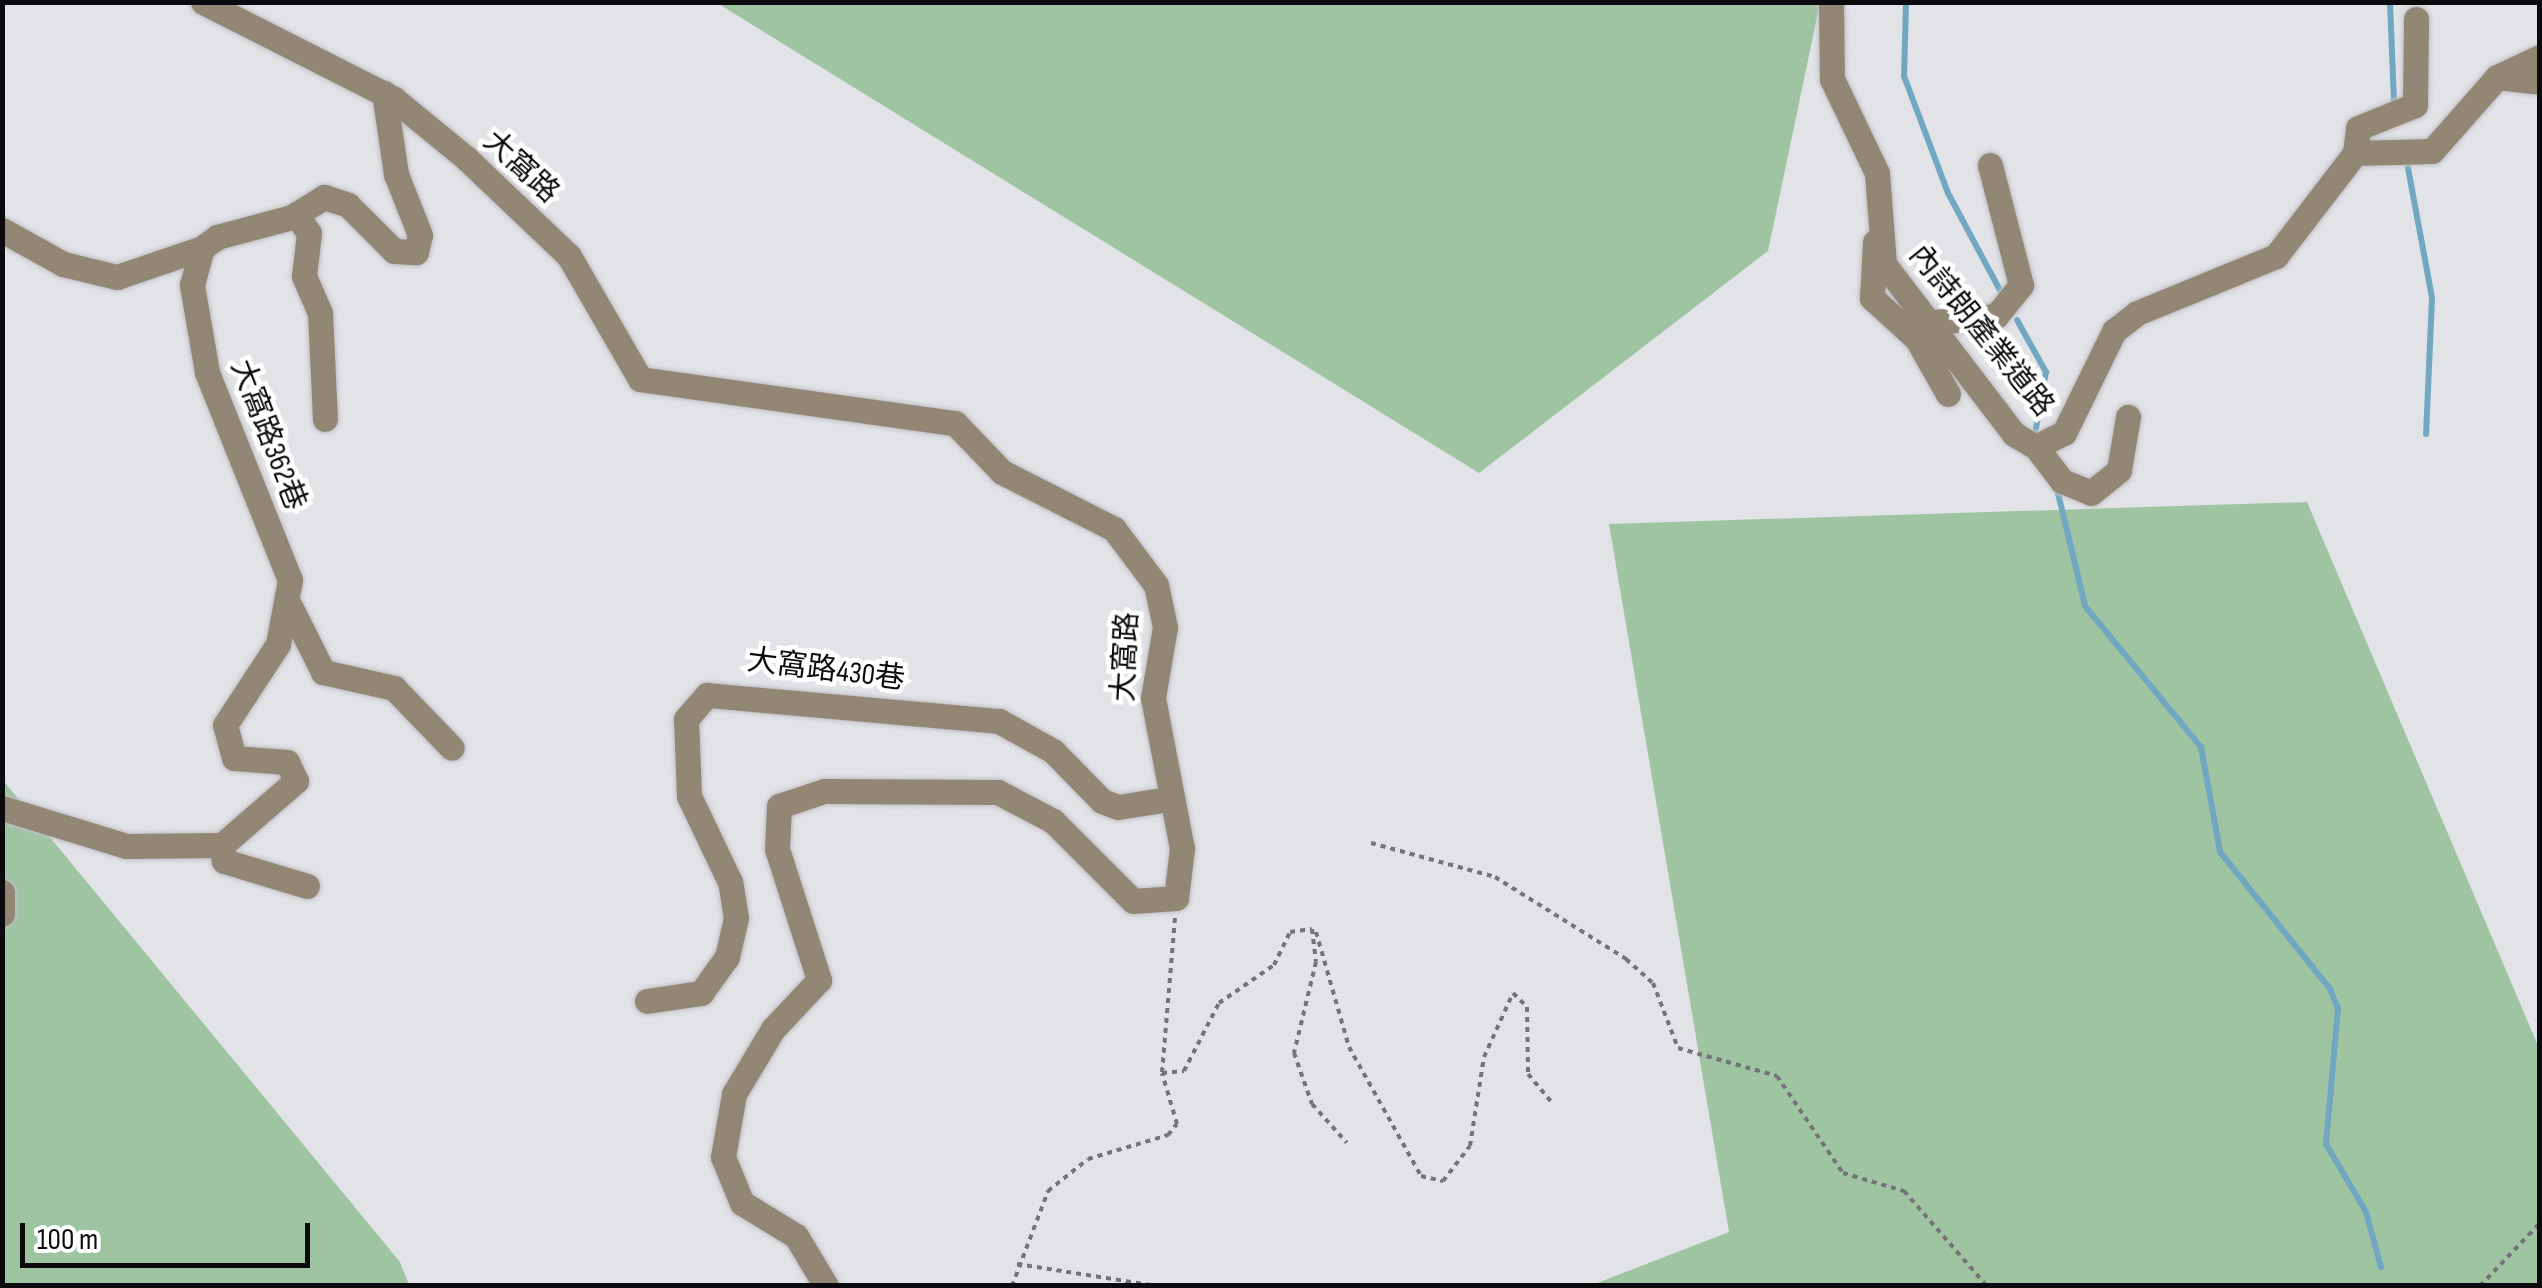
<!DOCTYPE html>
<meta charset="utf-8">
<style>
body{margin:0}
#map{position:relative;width:2542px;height:1288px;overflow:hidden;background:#e2e3e7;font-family:"Sofia Sans Condensed","Noto Sans TC",sans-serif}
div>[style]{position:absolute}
.green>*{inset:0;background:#9ec4a2}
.stream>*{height:6px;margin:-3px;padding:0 3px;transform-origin:3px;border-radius:3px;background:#71a7c1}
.path>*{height:4px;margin-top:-2px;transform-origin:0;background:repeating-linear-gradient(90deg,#737477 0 5px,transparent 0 10px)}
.roads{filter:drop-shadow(0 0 2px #c0c0c4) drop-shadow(0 0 2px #c0c0c4)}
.minor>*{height:25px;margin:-12.5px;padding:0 12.5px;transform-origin:12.5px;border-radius:12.5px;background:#928774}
span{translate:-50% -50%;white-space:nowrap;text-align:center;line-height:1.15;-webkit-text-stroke:9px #fff;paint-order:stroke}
.street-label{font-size:30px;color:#0b0b0d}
.frame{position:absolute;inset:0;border:5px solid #0b0b0d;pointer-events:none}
.scale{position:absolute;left:20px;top:1223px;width:290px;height:45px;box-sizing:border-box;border:5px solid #0b0b0d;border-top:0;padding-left:12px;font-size:30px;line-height:35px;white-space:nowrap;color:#0b0b0d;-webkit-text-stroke:8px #fff;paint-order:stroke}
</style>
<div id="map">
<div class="green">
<i style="clip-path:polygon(717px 3px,1820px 3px,1768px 251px,1479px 473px)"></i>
<i style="clip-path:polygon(2307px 502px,2539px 1048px,2539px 1285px,1592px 1285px,1729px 1232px,1609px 524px)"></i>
<i style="clip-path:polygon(2px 779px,400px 1262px,409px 1285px,3px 1285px)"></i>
</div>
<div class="stream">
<i style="left:1906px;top:2px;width:74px;rotate:91.5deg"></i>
<i style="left:1904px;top:76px;width:125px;rotate:69.4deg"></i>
<i style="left:1948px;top:193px;width:117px;rotate:61.9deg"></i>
<i style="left:2390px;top:2px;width:99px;rotate:87.7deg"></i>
<i style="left:2408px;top:168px;width:132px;rotate:79.5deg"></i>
<i style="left:2432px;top:298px;width:136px;rotate:92.5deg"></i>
<i style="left:2017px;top:320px;width:60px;rotate:60.9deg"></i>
<i style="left:2046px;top:372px;width:63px;rotate:100.1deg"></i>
<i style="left:2057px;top:489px;width:120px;rotate:76.5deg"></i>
<i style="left:2085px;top:606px;width:183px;rotate:50.6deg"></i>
<i style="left:2201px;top:747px;width:107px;rotate:79.7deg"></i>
<i style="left:2220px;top:852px;width:176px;rotate:51.2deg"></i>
<i style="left:2330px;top:989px;width:22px;rotate:68deg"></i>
<i style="left:2338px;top:1009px;width:136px;rotate:95.1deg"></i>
<i style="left:2326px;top:1144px;width:79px;rotate:59.5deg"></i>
<i style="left:2366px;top:1212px;width:57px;rotate:74.7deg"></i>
</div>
<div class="path">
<i style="left:1371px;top:843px;width:129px;rotate:15.3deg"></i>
<i style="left:1495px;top:877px;width:155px;rotate:32deg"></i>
<i style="left:1626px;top:959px;width:36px;rotate:42deg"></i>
<i style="left:1653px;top:983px;width:70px;rotate:69deg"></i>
<i style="left:1678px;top:1048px;width:103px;rotate:15.8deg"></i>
<i style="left:1777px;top:1076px;width:117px;rotate:55.8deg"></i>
<i style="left:1843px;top:1173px;width:64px;rotate:16.4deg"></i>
<i style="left:1904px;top:1191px;width:126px;rotate:48.9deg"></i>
<i style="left:1175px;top:918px;width:156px;rotate:94.8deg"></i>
<i style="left:1162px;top:1073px;width:22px;rotate:-5deg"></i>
<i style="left:1184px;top:1071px;width:76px;rotate:-62.8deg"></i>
<i style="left:1219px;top:1003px;width:67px;rotate:-34.6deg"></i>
<i style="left:1274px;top:965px;width:37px;rotate:-64deg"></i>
<i style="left:1290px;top:932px;width:22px;rotate:-8deg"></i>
<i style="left:1312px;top:929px;width:33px;rotate:83deg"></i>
<i style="left:1316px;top:962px;width:94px;rotate:103.6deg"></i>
<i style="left:1294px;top:1053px;width:54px;rotate:70.6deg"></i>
<i style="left:1312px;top:1104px;width:52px;rotate:48.1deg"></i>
<i style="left:1316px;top:932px;width:120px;rotate:74deg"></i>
<i style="left:1349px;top:1047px;width:148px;rotate:60.8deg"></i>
<i style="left:1421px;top:1176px;width:23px;rotate:13deg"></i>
<i style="left:1443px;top:1181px;width:44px;rotate:-52.4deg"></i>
<i style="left:1470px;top:1146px;width:90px;rotate:-81.1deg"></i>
<i style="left:1484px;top:1057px;width:70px;rotate:-65.6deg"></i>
<i style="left:1513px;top:993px;width:20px;rotate:45deg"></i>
<i style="left:1527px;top:1007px;width:67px;rotate:89.1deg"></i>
<i style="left:1528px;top:1074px;width:38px;rotate:50deg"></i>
<i style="left:1017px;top:1264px;width:143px;rotate:8.9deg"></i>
<i style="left:1012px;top:1286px;width:102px;rotate:-69.2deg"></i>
<i style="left:1048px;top:1191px;width:51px;rotate:-38.7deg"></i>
<i style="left:1088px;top:1159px;width:84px;rotate:-16.7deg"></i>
<i style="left:1168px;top:1135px;width:14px;rotate:-51deg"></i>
<i style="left:1177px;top:1124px;width:53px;rotate:-106.4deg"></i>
<i style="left:2480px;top:1286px;width:87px;rotate:-46.4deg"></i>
</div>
<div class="roads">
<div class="minor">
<i style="left:203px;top:2px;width:214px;rotate:26.9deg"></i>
<i style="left:394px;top:99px;width:93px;rotate:39.3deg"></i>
<i style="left:466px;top:158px;width:142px;rotate:43.6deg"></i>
<i style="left:569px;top:256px;width:142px;rotate:60deg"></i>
<i style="left:640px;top:379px;width:318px;rotate:8deg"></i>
<i style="left:955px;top:423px;width:68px;rotate:46.2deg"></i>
<i style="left:1002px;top:472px;width:126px;rotate:27deg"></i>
<i style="left:1114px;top:529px;width:70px;rotate:53.1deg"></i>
<i style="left:1156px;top:585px;width:43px;rotate:77.9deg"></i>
<i style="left:1165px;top:627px;width:72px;rotate:99.6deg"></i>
<i style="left:1153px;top:698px;width:153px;rotate:79.1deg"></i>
<i style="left:1182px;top:848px;width:50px;rotate:96.8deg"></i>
<i style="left:1176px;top:898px;width:43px;rotate:176deg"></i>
<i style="left:1133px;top:901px;width:113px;rotate:-135deg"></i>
<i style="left:1053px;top:821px;width:62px;rotate:-152.2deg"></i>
<i style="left:998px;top:792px;width:174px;rotate:-179.7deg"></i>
<i style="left:824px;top:791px;width:47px;rotate:161.6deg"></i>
<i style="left:779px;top:806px;width:43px;rotate:92.7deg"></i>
<i style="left:777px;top:849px;width:138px;rotate:72.2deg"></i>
<i style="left:819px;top:980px;width:67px;rotate:133.2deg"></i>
<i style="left:773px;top:1029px;width:76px;rotate:121deg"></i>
<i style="left:734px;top:1094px;width:64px;rotate:99.9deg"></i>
<i style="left:723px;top:1157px;width:50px;rotate:67.6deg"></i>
<i style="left:742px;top:1203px;width:63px;rotate:31.4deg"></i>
<i style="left:796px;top:1236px;width:58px;rotate:59deg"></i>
<i style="left:1831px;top:2px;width:77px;rotate:89.3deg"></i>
<i style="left:1832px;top:79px;width:104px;rotate:64.4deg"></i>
<i style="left:1877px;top:173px;width:91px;rotate:85.6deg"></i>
<i style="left:1884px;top:264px;width:214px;rotate:52.6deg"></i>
<i style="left:2014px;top:434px;width:26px;rotate:31deg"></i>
<i style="left:2036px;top:447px;width:31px;rotate:-27deg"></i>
<i style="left:2064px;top:433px;width:114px;rotate:-63.9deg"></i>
<i style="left:2114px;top:331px;width:29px;rotate:-38deg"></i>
<i style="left:2137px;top:313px;width:150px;rotate:-22.3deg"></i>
<i style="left:2276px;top:256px;width:130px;rotate:-52.5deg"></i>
<i style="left:2355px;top:153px;width:77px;rotate:-1.5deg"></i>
<i style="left:2432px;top:151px;width:98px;rotate:-48.7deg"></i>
<i style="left:2497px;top:77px;width:47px;rotate:-24.9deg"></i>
<i style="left:2497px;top:77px;width:43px;rotate:6.6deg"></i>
<i style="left:2355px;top:153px;width:25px;rotate:-83deg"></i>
<i style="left:2358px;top:128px;width:61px;rotate:-22deg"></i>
<i style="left:2415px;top:105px;width:86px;rotate:-89.3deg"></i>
<i style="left:296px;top:214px;width:23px;rotate:56deg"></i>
<i style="left:309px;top:233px;width:43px;rotate:96.6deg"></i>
<i style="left:304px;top:276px;width:40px;rotate:66.6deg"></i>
<i style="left:320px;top:313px;width:106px;rotate:87.3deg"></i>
<i style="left:2px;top:230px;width:70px;rotate:29.1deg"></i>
<i style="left:63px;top:264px;width:56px;rotate:13.5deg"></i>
<i style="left:117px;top:277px;width:90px;rotate:-18.8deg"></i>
<i style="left:1875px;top:242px;width:56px;rotate:93.1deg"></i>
<i style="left:1872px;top:298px;width:61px;rotate:42.3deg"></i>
<i style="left:1917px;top:339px;width:63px;rotate:60.6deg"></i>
<i style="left:1935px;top:322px;width:61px;rotate:-5.6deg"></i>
<i style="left:1996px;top:316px;width:40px;rotate:-51deg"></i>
<i style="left:2021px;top:285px;width:124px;rotate:-104.5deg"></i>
<i style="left:2036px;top:447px;width:43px;rotate:52.6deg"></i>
<i style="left:2062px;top:481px;width:31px;rotate:22deg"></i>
<i style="left:2091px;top:493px;width:36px;rotate:-39deg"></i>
<i style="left:2119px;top:470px;width:54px;rotate:-80.4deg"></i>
<i style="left:290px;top:606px;width:74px;rotate:63.4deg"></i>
<i style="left:323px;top:672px;width:73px;rotate:12.7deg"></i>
<i style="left:394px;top:688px;width:83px;rotate:46deg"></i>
<i style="left:2px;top:808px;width:130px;rotate:17deg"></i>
<i style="left:126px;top:846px;width:96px;rotate:-0.6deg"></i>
<i style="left:307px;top:886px;width:87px;rotate:-163.2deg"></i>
<i style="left:224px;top:861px;width:16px;rotate:-97deg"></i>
<i style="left:222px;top:845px;width:98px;rotate:-40.9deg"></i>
<i style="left:296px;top:781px;width:21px;rotate:-115deg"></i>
<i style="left:287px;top:762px;width:53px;rotate:-175.7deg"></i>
<i style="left:234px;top:758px;width:34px;rotate:-105deg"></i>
<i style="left:225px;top:725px;width:97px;rotate:-56.8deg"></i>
<i style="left:278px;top:644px;width:65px;rotate:-79.4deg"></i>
<i style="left:290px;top:580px;width:224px;rotate:-111.8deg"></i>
<i style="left:207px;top:372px;width:88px;rotate:-99.8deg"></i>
<i style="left:192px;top:285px;width:38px;rotate:-75deg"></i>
<i style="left:202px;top:248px;width:19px;rotate:-36deg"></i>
<i style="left:217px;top:237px;width:78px;rotate:-14.9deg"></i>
<i style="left:292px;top:217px;width:38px;rotate:-32deg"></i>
<i style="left:324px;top:197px;width:25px;rotate:18deg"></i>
<i style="left:348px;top:205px;width:65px;rotate:45deg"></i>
<i style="left:394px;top:251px;width:22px;rotate:3deg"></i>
<i style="left:416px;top:252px;width:17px;rotate:-77deg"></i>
<i style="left:420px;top:235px;width:66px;rotate:-111.5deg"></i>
<i style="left:396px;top:174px;width:82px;rotate:-98.4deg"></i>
<i style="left:2px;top:892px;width:22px;rotate:90deg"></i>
<i style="left:647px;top:1001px;width:55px;rotate:-8.4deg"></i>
<i style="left:701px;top:993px;width:44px;rotate:-54.2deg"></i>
<i style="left:727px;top:957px;width:40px;rotate:-77deg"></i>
<i style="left:736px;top:918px;width:36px;rotate:-99deg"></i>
<i style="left:730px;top:882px;width:95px;rotate:-115.5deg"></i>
<i style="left:689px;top:796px;width:77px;rotate:-92.2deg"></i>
<i style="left:686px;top:719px;width:32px;rotate:-49deg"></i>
<i style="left:707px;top:695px;width:293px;rotate:5.1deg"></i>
<i style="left:999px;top:721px;width:62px;rotate:29.1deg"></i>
<i style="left:1053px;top:751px;width:70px;rotate:45.6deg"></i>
<i style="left:1102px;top:801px;width:17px;rotate:21deg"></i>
<i style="left:1118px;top:807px;width:52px;rotate:-8.9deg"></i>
</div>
</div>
<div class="street-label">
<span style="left:521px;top:167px;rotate:43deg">大窩路</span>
<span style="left:1981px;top:331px;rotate:51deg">內詩朗產業道路</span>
<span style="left:268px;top:435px;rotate:69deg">大窩路362巷</span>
<span style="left:1126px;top:657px;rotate:-87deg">大窩路</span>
<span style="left:826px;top:670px;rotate:7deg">大窩路430巷</span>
</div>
<div class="frame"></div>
<div class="scale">100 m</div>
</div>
